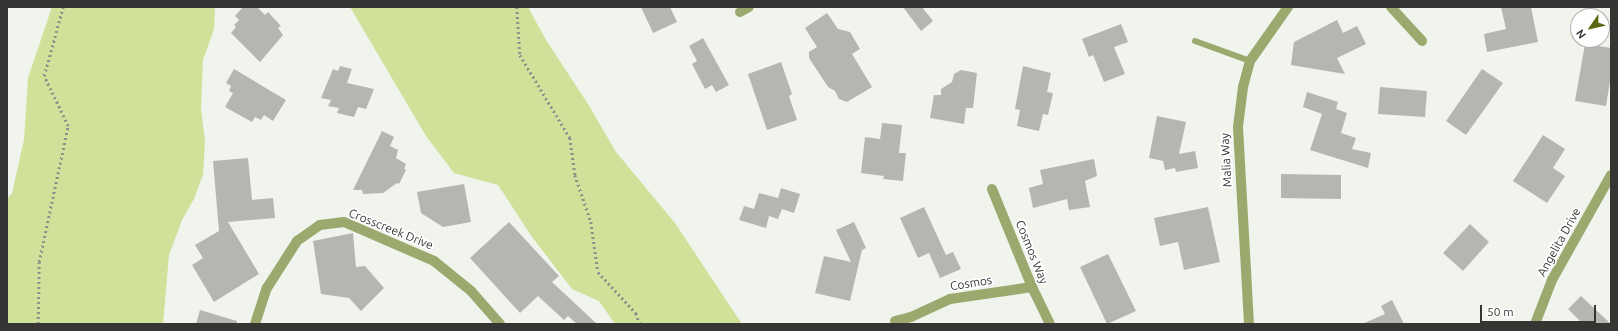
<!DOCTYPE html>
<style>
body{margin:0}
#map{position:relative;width:1618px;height:331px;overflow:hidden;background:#f1f3ed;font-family:Ubuntu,sans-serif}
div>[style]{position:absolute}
.green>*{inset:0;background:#d0e199}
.building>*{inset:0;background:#b5b6b1}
.path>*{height:2.5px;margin-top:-1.25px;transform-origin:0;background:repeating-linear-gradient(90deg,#8d8f8b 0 2px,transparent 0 5px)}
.service>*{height:6px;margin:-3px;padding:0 3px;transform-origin:3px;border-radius:3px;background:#9ba96e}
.minor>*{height:10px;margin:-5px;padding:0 5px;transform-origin:5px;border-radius:5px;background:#9ba96e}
span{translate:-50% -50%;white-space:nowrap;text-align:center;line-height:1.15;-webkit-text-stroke:3.5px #fff;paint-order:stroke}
.street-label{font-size:12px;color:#353634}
.frame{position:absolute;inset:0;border:8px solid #353634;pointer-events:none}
.north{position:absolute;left:1570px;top:8px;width:40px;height:40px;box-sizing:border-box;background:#fff;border:1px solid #aeafae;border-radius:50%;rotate:236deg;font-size:11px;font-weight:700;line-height:16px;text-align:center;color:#353634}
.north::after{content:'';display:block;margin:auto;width:14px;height:18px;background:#596811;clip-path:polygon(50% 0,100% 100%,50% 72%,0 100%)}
.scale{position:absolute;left:1480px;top:305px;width:116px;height:18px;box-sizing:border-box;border:2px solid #353634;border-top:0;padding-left:5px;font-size:12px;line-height:14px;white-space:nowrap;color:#353634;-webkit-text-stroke:3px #fff;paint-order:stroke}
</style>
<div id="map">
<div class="green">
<i style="clip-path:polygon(52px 7px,215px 7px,214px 29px,203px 60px,201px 109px,205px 141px,203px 175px,194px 199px,182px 220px,169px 255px,163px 324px,7px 324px,7px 199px,12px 193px,24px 140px,28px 78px)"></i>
<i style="clip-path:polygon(350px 7px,528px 7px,546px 40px,588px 104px,616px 152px,675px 223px,742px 324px,615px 324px,599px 301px,572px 289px,532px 237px,498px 185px,454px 173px,426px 136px)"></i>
</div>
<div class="building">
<i style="clip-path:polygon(243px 7px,257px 7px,265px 15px,268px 12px,281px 26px,278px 28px,283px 35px,260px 62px,231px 33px,236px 27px,234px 25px,239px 20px,235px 16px)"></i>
<i style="clip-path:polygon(641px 7px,670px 7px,677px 22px,653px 33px)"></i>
<i style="clip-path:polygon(903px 7px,922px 7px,933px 21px,921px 31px)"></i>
<i style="clip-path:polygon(1501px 7px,1531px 7px,1538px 42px,1487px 52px,1484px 34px,1506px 29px)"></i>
<i style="clip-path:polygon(827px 13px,838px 29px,850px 32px,860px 49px,852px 54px,872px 87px,847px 102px,839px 99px,835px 91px,828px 87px,809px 58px,809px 52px,817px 47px,805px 28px)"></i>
<i style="clip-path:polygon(1337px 20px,1343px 33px,1357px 26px,1366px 44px,1337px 58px,1345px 74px,1291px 65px,1294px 42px)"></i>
<i style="clip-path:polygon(1121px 24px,1128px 42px,1114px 47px,1125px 74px,1104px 82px,1093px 55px,1089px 57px,1082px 39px)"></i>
<i style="clip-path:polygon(703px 38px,729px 85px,716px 92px,712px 85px,705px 89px,692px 64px,697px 61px,689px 46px)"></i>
<i style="clip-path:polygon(1585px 44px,1611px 48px,1611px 75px,1606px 106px,1575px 101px)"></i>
<i style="clip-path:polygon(781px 62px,792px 94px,789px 96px,797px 120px,767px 130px,748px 74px)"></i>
<i style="clip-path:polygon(340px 66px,352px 69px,347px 83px,374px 89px,366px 109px,358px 107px,354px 117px,337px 113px,339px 108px,328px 106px,331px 100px,321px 98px,333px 69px,338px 71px)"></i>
<i style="clip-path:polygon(1023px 66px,1051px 73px,1047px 92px,1053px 93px,1048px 115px,1043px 114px,1039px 131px,1017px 126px,1020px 110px,1015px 109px)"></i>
<i style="clip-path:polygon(234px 69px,286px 100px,273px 121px,264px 115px,261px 120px,255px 117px,252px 122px,225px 107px,233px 93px,229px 91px,231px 86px,226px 83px)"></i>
<i style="clip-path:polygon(1482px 69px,1503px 83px,1466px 135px,1446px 121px)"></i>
<i style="clip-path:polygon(961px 70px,977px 73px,973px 108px,966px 108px,964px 124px,930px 118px,934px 95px,941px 95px,941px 89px,952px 82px,954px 74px)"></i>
<i style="clip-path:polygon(1380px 87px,1427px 91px,1425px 117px,1378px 114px)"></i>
<i style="clip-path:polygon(1307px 92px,1338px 102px,1336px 109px,1347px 113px,1341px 133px,1356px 138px,1352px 149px,1371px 153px,1368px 168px,1310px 150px,1322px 114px,1303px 107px)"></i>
<i style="clip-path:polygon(1157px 116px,1186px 122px,1179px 154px,1195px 151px,1198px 168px,1176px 172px,1175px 168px,1165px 170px,1163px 161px,1149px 158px)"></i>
<i style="clip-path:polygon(882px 123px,902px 125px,899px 153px,906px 153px,903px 181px,883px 179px,884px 176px,861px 173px,865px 137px,880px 139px)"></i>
<i style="clip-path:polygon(382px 131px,394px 137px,390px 146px,398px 150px,396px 158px,406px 164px,404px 169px,406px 170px,399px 184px,397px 183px,383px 193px,363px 194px,362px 190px,353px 190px)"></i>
<i style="clip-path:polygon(1543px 135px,1565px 149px,1553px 168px,1565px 176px,1547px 203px,1513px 181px)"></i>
<i style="clip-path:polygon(248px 158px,252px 200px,273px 198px,275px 218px,228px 222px,259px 274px,214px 302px,192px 265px,203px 258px,195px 245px,219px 231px,213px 161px)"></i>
<i style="clip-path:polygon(1094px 159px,1097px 176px,1085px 181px,1090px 207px,1069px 210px,1067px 199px,1033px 208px,1029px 188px,1043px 184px,1040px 170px)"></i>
<i style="clip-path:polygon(1281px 174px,1341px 175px,1341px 199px,1281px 198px)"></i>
<i style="clip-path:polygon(464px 184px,471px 222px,443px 227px,421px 213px,417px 192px)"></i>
<i style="clip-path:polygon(781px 188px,800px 194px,794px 213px,782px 209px,778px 219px,769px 216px,766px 228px,739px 220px,744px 206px,754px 209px,759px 193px,778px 198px)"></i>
<i style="clip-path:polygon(924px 207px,946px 255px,953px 252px,961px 269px,940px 278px,929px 253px,918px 258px,900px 218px)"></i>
<i style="clip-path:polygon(1208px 207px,1220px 262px,1184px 270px,1178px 242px,1160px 246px,1154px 218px)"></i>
<i style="clip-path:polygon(509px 222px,559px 276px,552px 282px,597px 324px,577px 324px,568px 316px,564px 320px,538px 296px,520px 313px,470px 258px)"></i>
<i style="clip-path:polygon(854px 222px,866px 248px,862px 250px,850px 301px,815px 293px,824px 256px,851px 262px,836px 230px)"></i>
<i style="clip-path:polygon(1470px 224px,1489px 242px,1463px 271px,1443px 253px)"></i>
<i style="clip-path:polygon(353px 233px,356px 267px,365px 266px,384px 288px,361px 311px,349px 298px,321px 294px,313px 241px)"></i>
<i style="clip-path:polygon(1108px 254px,1136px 311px,1107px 324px,1080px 267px)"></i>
<i style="clip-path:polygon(1581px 296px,1611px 324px,1583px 324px,1568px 309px)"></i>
<i style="clip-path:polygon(1392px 300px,1404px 324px,1362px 324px,1385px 314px,1381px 306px)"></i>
<i style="clip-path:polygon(200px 310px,237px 321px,237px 324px,196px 324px)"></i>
</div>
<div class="path">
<i style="left:517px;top:7px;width:48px;rotate:86.4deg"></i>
<i style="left:520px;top:55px;width:97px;rotate:58.9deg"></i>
<i style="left:570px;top:138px;width:37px;rotate:82deg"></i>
<i style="left:575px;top:175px;width:50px;rotate:71.2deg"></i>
<i style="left:591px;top:222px;width:50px;rotate:82deg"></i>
<i style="left:598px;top:272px;width:56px;rotate:47.2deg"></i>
<i style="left:636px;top:313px;width:12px;rotate:70deg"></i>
<i style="left:38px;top:324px;width:62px;rotate:-89.1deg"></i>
<i style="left:39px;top:262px;width:139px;rotate:-78deg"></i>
<i style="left:68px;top:126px;width:55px;rotate:-115.6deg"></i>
<i style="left:44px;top:76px;width:72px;rotate:-74.6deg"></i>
</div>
<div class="service">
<i style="left:1195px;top:41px;width:59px;rotate:20deg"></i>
</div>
<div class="minor">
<i style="left:1391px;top:7px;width:46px;rotate:47.6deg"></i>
<i style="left:740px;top:12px;width:10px;rotate:-29deg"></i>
<i style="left:992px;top:189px;width:106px;rotate:67.8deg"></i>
<i style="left:1032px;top:287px;width:41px;rotate:64.1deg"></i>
<i style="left:895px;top:321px;width:16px;rotate:-14deg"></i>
<i style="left:911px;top:317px;width:43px;rotate:-24.8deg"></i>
<i style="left:950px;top:299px;width:83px;rotate:-8.3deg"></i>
<i style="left:255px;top:324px;width:38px;rotate:-72deg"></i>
<i style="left:267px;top:288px;width:56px;rotate:-57.4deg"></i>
<i style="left:297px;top:241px;width:28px;rotate:-35deg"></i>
<i style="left:320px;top:225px;width:24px;rotate:-7deg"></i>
<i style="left:344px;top:222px;width:98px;rotate:23.4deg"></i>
<i style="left:434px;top:261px;width:48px;rotate:39deg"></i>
<i style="left:471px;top:291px;width:44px;rotate:48.7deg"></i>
<i style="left:1249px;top:324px;width:197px;rotate:-93.2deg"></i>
<i style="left:1238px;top:127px;width:40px;rotate:-82.9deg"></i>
<i style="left:1243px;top:87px;width:27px;rotate:-75deg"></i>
<i style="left:1250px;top:61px;width:66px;rotate:-54.9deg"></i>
<i style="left:1535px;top:324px;width:47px;rotate:-68.9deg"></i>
<i style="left:1552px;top:280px;width:120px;rotate:-60.7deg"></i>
</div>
<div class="street-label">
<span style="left:1226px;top:160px;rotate:-93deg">Malia Way</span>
<span style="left:391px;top:229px;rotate:22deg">Crosscreek Drive</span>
<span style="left:1559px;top:242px;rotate:-61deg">Angelita Drive</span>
<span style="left:1032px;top:252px;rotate:68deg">Cosmos Way</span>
<span style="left:971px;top:283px;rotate:-9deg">Cosmos</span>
</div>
<div class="frame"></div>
<div class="north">N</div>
<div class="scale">50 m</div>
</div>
